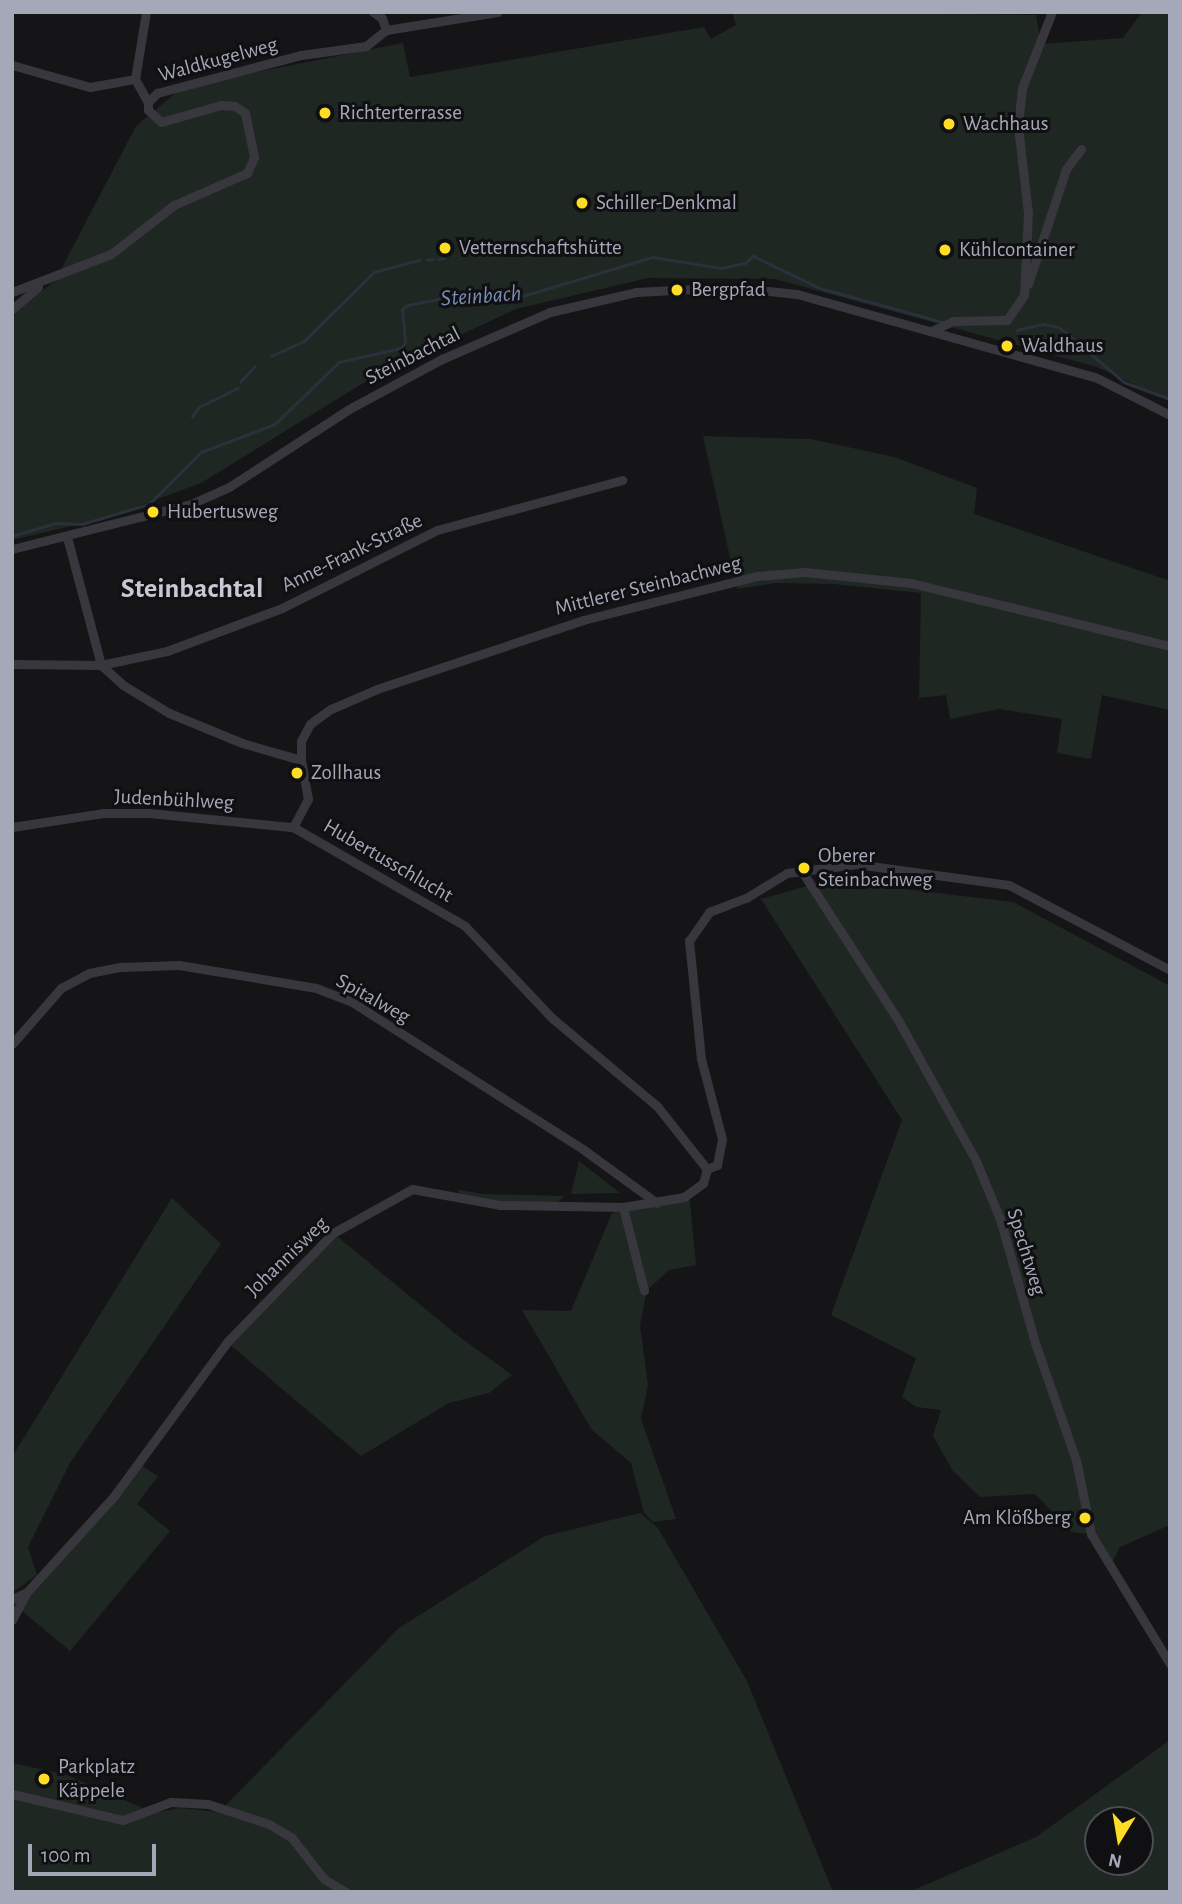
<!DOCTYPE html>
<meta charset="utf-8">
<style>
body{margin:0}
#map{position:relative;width:1182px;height:1904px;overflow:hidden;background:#151517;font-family:"Alegreya Sans",sans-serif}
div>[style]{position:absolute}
.green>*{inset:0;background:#1e2721}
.stream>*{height:2.5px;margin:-1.25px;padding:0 1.25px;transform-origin:1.25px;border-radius:1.25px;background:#2a313c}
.street>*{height:9px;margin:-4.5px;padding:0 4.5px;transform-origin:4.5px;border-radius:4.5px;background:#38373e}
.dots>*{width:19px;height:19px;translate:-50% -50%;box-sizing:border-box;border:4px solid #101012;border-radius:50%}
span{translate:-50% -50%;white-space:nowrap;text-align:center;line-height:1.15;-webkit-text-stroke:6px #101012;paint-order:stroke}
.street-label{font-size:21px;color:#a5a8b8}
.poi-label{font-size:21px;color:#a5a8b8}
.left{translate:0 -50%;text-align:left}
.right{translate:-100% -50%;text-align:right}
.water-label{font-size:23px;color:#798fb6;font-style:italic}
.district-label{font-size:28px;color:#c7c8d4;font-weight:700}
.frame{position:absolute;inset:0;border:14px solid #a5a8b8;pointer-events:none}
.north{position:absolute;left:1084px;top:1806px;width:70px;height:70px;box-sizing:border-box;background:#101012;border:2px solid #4c4d54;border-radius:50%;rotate:191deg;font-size:19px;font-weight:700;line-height:28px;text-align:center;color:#a5a8b8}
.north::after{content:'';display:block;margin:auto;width:24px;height:32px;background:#ffdd25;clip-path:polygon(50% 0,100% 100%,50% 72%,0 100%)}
.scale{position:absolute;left:28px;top:1844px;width:128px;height:32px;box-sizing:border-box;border:4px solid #a5a8b8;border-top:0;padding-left:9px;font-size:21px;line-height:24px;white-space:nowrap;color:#a5a8b8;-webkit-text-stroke:5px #101012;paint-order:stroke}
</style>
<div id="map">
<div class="green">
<i style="clip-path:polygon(732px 12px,1036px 15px,1041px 44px,1123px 38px,1142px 12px,1170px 12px,1170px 401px,1097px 367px,775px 279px,648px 278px,516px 309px,378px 374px,201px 483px,109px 517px,12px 540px,12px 314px,55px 281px,136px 126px,183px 87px,403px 43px,410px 77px,704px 27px,711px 39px,736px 25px)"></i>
<i style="clip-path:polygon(703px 436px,811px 439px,894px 457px,977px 488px,974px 514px,1170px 581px,1170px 710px,1102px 695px,1091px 759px,1057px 753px,1062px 719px,999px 709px,950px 719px,946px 695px,919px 698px,921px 593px,834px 584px,776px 583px,737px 589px)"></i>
<i style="clip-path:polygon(828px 880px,1013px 902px,1170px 986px,1170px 1525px,1120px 1547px,1111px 1565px,1095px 1535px,1072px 1532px,1035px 1494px,980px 1497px,953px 1471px,933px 1436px,941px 1410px,916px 1407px,902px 1397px,916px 1358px,831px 1315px,902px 1120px,761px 899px)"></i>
<i style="clip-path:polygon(579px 1161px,620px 1193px,571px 1194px)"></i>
<i style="clip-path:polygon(459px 1190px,484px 1194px,564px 1196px,554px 1206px,457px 1197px)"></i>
<i style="clip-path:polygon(172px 1198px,221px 1244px,70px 1463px,28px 1547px,37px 1575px,12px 1593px,12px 1457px)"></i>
<i style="clip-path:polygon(690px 1200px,696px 1265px,669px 1270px,647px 1290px,640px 1325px,648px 1385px,641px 1419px,676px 1519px,653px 1522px,644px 1513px,631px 1463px,592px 1430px,522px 1310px,571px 1311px,612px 1213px)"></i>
<i style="clip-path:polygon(333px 1233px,457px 1335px,512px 1375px,489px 1393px,449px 1403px,361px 1456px,227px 1342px)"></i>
<i style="clip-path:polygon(136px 1462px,158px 1476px,137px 1504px,170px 1531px,70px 1651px,21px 1610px,12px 1627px,12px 1599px,27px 1592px,114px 1496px)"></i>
<i style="clip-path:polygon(640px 1513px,658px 1528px,747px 1681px,833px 1892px,12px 1892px,12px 1763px,64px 1774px,154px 1813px,180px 1808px,219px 1812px,399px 1628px,545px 1536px)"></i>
<i style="clip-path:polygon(evenodd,1170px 1740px,1170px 1892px,909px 1892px,1036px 1837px,1170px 1740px,1098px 1820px,1140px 1820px,1140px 1862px,1098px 1862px,1098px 1820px)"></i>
</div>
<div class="stream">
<i style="left:438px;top:259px;width:6px;rotate:-9deg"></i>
<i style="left:427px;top:260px;width:5px;rotate:-11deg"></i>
<i style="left:1017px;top:330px;width:27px;rotate:-13deg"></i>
<i style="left:1043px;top:324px;width:16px;rotate:11deg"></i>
<i style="left:1059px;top:327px;width:85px;rotate:40.2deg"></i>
<i style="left:1124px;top:382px;width:49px;rotate:20.3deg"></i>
<i style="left:271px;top:356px;width:36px;rotate:-24deg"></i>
<i style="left:304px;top:341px;width:98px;rotate:-44.6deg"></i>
<i style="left:374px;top:272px;width:47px;rotate:-14.9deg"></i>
<i style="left:240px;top:382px;width:21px;rotate:-47deg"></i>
<i style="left:192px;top:417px;width:12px;rotate:-55deg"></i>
<i style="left:199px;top:407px;width:43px;rotate:-26deg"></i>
<i style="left:12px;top:536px;width:46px;rotate:-16.5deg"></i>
<i style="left:56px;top:523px;width:26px;rotate:2deg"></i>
<i style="left:82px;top:524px;width:70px;rotate:-16.6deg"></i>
<i style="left:149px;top:504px;width:74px;rotate:-45deg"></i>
<i style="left:201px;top:452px;width:79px;rotate:-20.7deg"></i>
<i style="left:275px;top:424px;width:89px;rotate:-44.1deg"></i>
<i style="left:339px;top:362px;width:64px;rotate:-12.7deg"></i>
<i style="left:401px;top:348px;width:7px;rotate:-56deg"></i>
<i style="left:405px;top:342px;width:33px;rotate:-95deg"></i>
<i style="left:402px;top:309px;width:7px;rotate:-34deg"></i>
<i style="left:408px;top:305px;width:56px;rotate:-11.3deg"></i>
<i style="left:463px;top:294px;width:53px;rotate:4.3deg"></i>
<i style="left:516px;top:298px;width:143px;rotate:-16.7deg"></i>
<i style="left:653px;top:257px;width:69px;rotate:9.2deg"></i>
<i style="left:721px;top:268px;width:25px;rotate:-12deg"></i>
<i style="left:745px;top:263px;width:11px;rotate:-41deg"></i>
<i style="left:753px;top:256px;width:74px;rotate:25.5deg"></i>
<i style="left:820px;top:288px;width:131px;rotate:15.5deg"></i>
</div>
<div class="street">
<i style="left:146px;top:12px;width:68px;rotate:99.3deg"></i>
<i style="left:135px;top:79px;width:26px;rotate:61deg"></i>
<i style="left:373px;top:12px;width:11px;rotate:34deg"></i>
<i style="left:382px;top:18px;width:13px;rotate:72deg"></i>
<i style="left:386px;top:30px;width:113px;rotate:-9.1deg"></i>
<i style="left:12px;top:65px;width:81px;rotate:15.8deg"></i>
<i style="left:90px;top:87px;width:46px;rotate:-10.1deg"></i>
<i style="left:1028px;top:284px;width:121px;rotate:-71.7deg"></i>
<i style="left:1066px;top:169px;width:25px;rotate:-53deg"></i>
<i style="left:12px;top:292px;width:106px;rotate:-21deg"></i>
<i style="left:111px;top:254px;width:80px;rotate:-37.9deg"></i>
<i style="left:174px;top:205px;width:80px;rotate:-23.7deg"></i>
<i style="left:247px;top:173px;width:17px;rotate:-66deg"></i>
<i style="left:254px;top:157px;width:45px;rotate:-101.6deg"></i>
<i style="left:245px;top:113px;width:12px;rotate:-145deg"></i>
<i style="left:235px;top:106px;width:14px;rotate:-176deg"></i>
<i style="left:221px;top:105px;width:62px;rotate:164.2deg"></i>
<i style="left:161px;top:122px;width:18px;rotate:-137deg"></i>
<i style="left:148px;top:110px;width:8px;rotate:-90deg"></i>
<i style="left:148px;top:102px;width:13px;rotate:-45deg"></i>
<i style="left:157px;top:93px;width:149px;rotate:-14.8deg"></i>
<i style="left:301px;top:55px;width:66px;rotate:-7.9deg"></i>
<i style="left:366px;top:46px;width:26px;rotate:-39deg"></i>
<i style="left:12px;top:309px;width:34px;rotate:-40deg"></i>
<i style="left:931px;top:331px;width:24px;rotate:-24deg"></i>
<i style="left:953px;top:321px;width:54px;rotate:-1.1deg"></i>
<i style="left:1007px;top:320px;width:30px;rotate:-56deg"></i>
<i style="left:1024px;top:295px;width:82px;rotate:-87.2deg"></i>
<i style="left:1028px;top:213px;width:88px;rotate:-96.6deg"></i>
<i style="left:1018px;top:126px;width:38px;rotate:-84deg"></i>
<i style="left:1022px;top:88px;width:82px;rotate:-68.5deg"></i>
<i style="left:67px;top:537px;width:132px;rotate:75.1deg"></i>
<i style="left:101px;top:665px;width:30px;rotate:42deg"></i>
<i style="left:123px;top:685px;width:54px;rotate:31.3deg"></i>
<i style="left:169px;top:713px;width:79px;rotate:22.3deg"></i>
<i style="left:242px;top:743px;width:61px;rotate:16.1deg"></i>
<i style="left:301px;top:760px;width:40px;rotate:80deg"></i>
<i style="left:308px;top:799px;width:32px;rotate:118deg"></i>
<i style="left:293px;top:827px;width:198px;rotate:29.9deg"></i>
<i style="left:465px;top:926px;width:127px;rotate:46.6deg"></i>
<i style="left:552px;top:1018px;width:137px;rotate:40deg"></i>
<i style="left:657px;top:1106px;width:80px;rotate:51.6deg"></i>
<i style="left:12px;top:549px;width:185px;rotate:-14.1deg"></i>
<i style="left:191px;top:504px;width:42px;rotate:-24.1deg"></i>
<i style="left:229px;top:487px;width:143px;rotate:-33deg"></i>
<i style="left:349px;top:409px;width:106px;rotate:-28.3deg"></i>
<i style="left:442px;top:359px;width:118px;rotate:-23.5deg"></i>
<i style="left:550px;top:312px;width:88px;rotate:-13.1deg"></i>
<i style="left:636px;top:292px;width:96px;rotate:-3deg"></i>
<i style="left:732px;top:287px;width:65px;rotate:6.1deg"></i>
<i style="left:797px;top:294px;width:309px;rotate:15.6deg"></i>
<i style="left:1095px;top:377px;width:84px;rotate:26.9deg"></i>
<i style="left:12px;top:664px;width:89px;rotate:0.6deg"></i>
<i style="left:101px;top:665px;width:67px;rotate:-12deg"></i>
<i style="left:167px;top:651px;width:123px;rotate:-20.5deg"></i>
<i style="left:282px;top:608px;width:174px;rotate:-26.7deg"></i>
<i style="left:437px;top:530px;width:192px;rotate:-15.1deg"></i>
<i style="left:301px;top:760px;width:19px;rotate:-90deg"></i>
<i style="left:301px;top:741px;width:19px;rotate:-62deg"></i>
<i style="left:310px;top:724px;width:26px;rotate:-36deg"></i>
<i style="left:331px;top:709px;width:50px;rotate:-23.5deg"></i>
<i style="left:377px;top:689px;width:217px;rotate:-18.5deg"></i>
<i style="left:583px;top:620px;width:179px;rotate:-14.2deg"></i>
<i style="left:757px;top:576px;width:48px;rotate:-4.8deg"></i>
<i style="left:805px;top:572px;width:107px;rotate:5.9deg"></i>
<i style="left:911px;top:583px;width:267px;rotate:13.7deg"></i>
<i style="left:12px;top:827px;width:92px;rotate:-8.7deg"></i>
<i style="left:103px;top:813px;width:46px"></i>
<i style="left:149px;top:813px;width:145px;rotate:5.6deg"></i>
<i style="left:801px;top:870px;width:179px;rotate:57.1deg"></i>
<i style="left:898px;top:1020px;width:161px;rotate:61deg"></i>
<i style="left:976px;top:1161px;width:63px;rotate:67.5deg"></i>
<i style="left:1000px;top:1219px;width:129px;rotate:74.2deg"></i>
<i style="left:1035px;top:1343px;width:124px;rotate:70.7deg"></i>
<i style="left:1076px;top:1460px;width:76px;rotate:78.5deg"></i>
<i style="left:1091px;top:1534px;width:152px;rotate:58.7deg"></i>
<i style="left:12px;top:1044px;width:74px;rotate:-48.8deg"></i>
<i style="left:61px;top:988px;width:32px;rotate:-28deg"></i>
<i style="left:89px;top:973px;width:33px;rotate:-11deg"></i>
<i style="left:121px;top:967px;width:58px;rotate:-2deg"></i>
<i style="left:179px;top:965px;width:139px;rotate:9.5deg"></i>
<i style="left:316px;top:988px;width:39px;rotate:21deg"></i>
<i style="left:352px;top:1002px;width:275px;rotate:32.5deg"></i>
<i style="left:584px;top:1150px;width:90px;rotate:36deg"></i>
<i style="left:707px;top:1169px;width:11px;rotate:-22deg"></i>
<i style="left:717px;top:1165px;width:26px;rotate:-79deg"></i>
<i style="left:722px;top:1139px;width:83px;rotate:-104.7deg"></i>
<i style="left:701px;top:1059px;width:119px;rotate:-95.8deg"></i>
<i style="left:689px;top:941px;width:35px;rotate:-55deg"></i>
<i style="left:709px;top:912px;width:40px;rotate:-21deg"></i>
<i style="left:746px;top:898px;width:48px;rotate:-31.4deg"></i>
<i style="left:787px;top:873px;width:70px;rotate:-7.4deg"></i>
<i style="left:856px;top:864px;width:154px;rotate:7.8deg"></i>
<i style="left:1009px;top:885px;width:182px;rotate:27.8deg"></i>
<i style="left:623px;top:1207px;width:86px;rotate:75.8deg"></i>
<i style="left:12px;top:1599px;width:17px;rotate:-25deg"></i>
<i style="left:12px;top:1620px;width:32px;rotate:-62deg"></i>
<i style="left:27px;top:1592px;width:130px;rotate:-47.8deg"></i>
<i style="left:114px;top:1496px;width:191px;rotate:-53.7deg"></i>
<i style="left:227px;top:1342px;width:152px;rotate:-45.8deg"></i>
<i style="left:333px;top:1233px;width:90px;rotate:-29.1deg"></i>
<i style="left:412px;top:1189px;width:89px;rotate:10.3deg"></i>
<i style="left:500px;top:1205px;width:123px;rotate:0.9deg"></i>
<i style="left:623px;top:1207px;width:62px;rotate:-9.3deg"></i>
<i style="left:684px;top:1197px;width:24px;rotate:-36deg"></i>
<i style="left:703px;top:1183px;width:15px;rotate:-74deg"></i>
<i style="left:12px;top:1794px;width:114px;rotate:13.2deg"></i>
<i style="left:123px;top:1820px;width:51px;rotate:-20.6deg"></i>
<i style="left:171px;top:1802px;width:37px;rotate:3deg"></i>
<i style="left:208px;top:1804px;width:64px;rotate:18.2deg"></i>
<i style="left:269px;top:1824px;width:27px;rotate:31deg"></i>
<i style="left:292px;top:1838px;width:52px;rotate:52deg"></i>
<i style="left:324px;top:1879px;width:26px;rotate:31deg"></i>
</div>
<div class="dots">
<i style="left:325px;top:113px;background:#ffdd25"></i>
<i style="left:949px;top:124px;background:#ffdd25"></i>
<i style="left:582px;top:203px;background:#ffdd25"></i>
<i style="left:445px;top:248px;background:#ffdd25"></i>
<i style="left:945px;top:250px;background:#ffdd25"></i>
<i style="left:677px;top:290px;background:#ffdd25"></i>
<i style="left:1007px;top:346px;background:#ffdd25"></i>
<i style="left:153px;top:512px;background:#ffdd25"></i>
<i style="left:297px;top:773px;background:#ffdd25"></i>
<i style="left:804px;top:868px;background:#ffdd25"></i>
<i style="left:1085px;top:1518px;background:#ffdd25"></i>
<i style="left:44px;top:1779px;background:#ffdd25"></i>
</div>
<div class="street-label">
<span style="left:218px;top:60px;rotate:-15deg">Waldkugelweg</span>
<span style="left:413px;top:356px;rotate:-27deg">Steinbachtal</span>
<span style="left:352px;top:553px;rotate:-26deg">Anne-Frank-Straße</span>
<span style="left:648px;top:586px;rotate:-14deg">Mittlerer Steinbachweg</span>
<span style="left:174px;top:800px;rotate:3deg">Judenbühlweg</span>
<span style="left:388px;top:861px;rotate:30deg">Hubertusschlucht</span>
<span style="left:373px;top:999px;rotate:29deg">Spitalweg</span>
<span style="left:1026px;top:1252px;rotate:73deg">Spechtweg</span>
<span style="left:287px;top:1257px;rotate:-44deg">Johannisweg</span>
</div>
<div class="poi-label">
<span class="left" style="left:339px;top:113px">Richterterrasse</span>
<span class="left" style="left:963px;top:124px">Wachhaus</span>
<span class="left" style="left:596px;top:203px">Schiller-Denkmal</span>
<span class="left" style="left:459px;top:248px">Vetternschaftshütte</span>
<span class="left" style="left:959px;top:250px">Kühlcontainer</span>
<span class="left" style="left:691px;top:290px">Bergpfad</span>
<span class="left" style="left:1021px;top:346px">Waldhaus</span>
<span class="left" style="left:167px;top:512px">Hubertusweg</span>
<span class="left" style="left:311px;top:773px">Zollhaus</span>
<span class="left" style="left:818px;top:868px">Oberer<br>Steinbachweg</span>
<span class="right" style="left:1071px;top:1518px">Am Klößberg</span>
<span class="left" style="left:58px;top:1779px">Parkplatz<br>Käppele</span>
</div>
<div class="water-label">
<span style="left:481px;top:297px;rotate:-4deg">Steinbach</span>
</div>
<div class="district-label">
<span style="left:192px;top:589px">Steinbachtal</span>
</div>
<div class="frame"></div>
<div class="north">N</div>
<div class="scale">100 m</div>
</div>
